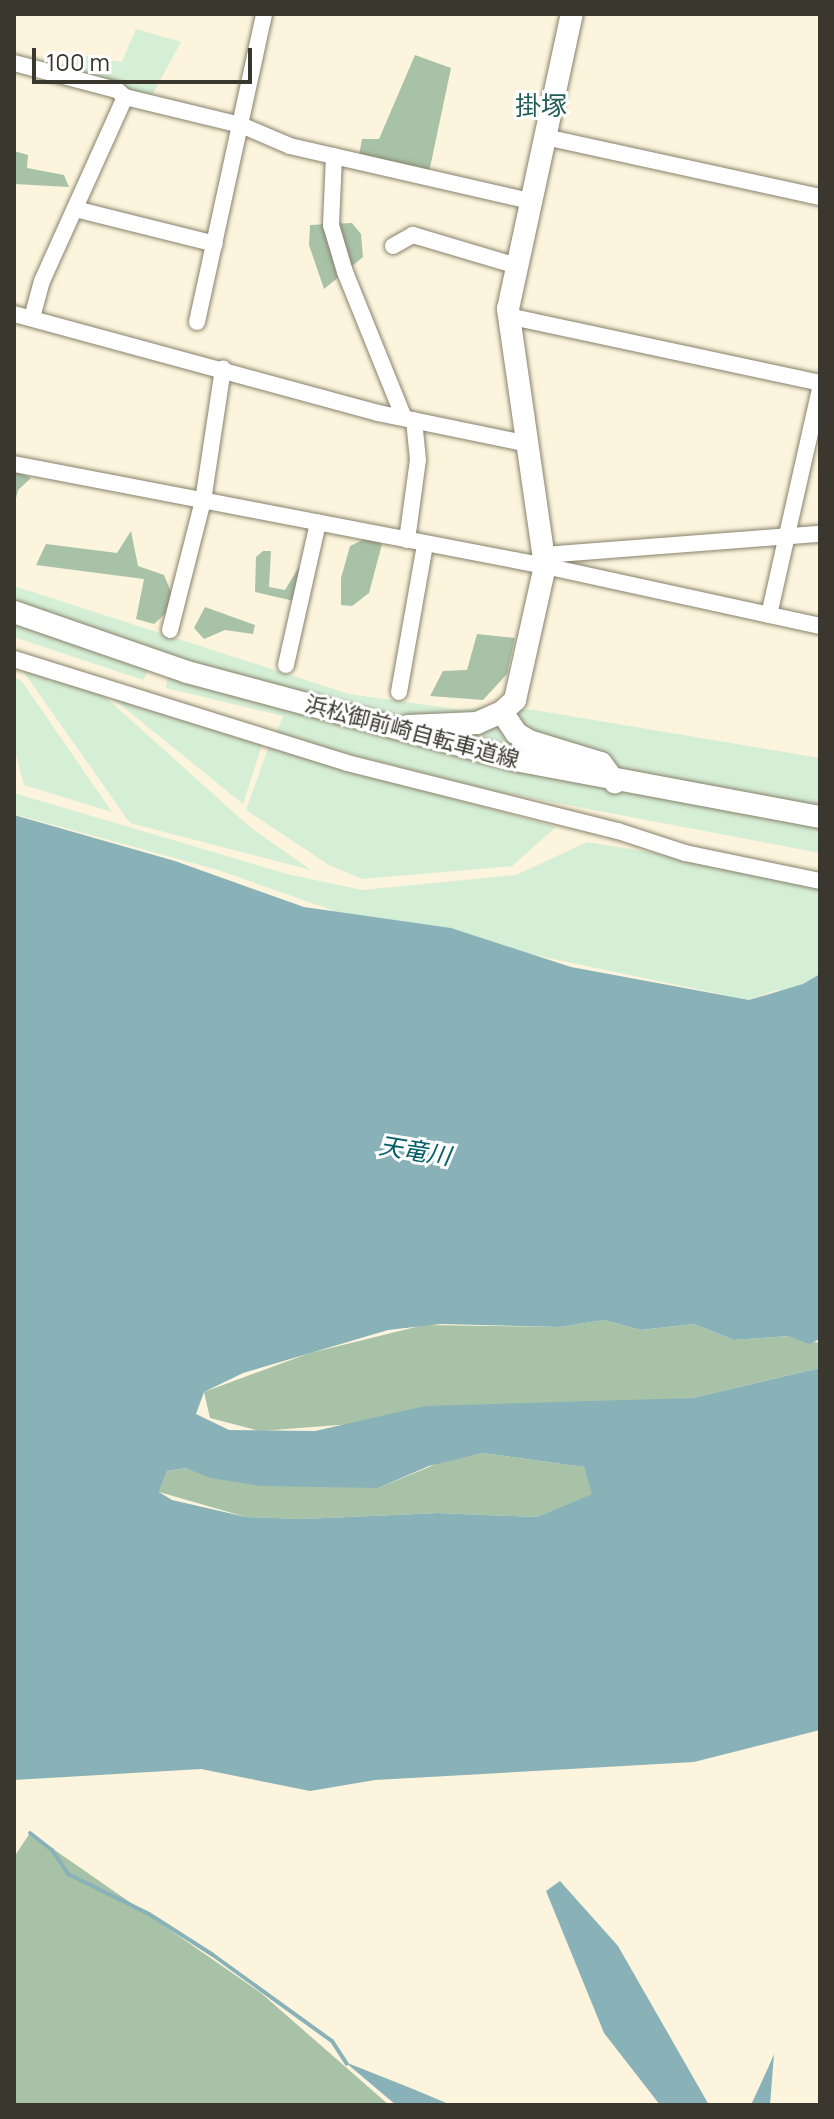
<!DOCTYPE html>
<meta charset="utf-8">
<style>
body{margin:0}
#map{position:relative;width:834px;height:2119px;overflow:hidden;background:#fcf4dc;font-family:Manrope,"Noto Sans JP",sans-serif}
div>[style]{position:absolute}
.green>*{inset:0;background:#d5eed6}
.forest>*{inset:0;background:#a8c2a8}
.water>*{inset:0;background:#89b2b8}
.stream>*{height:4px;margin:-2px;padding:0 2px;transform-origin:2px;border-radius:2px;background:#89b2b8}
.roads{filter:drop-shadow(0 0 2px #88816c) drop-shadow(0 0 2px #88816c)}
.street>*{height:16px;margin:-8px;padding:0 8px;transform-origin:8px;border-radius:8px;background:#fff}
.secondary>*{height:22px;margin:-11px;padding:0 11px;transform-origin:11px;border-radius:11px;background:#fff}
span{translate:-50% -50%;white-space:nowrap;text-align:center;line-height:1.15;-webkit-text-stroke:6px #fff;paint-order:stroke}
.street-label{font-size:22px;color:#3a372e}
.water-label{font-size:24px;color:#06606a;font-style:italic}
.quarter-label{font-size:26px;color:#245d56}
.frame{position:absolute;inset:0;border:16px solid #3a372e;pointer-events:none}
.scale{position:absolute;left:32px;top:48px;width:220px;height:36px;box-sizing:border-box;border:4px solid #3a372e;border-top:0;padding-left:10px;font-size:24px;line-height:28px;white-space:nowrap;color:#3a372e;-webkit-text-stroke:6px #fff;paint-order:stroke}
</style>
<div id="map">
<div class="green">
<i style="clip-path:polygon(136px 29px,181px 42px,152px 95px,61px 75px,67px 53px,122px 62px)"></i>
<i style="clip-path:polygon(14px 586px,349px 694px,462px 710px,490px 706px,534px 710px,820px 758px,820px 853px,494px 791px,275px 735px,283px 716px,166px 688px,168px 674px,150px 668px,143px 680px,14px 637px)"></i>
<i style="clip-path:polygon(23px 671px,103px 695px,251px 828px,311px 870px,130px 823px)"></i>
<i style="clip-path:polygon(14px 678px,21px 680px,112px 812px,24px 785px,14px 747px)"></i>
<i style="clip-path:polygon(111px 697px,262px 745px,243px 804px)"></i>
<i style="clip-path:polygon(269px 746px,311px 760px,556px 827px,512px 866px,362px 879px,329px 865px,246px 810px)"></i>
<i style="clip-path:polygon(14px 793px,287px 874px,362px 890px,516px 875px,587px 842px,820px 880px,820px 1000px,776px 990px,749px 1000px,349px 916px,218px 870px,14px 814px)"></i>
</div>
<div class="forest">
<i style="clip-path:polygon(415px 55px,451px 68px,428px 177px,358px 161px,362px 139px,379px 139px)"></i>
<i style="clip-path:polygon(14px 151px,28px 155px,27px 168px,64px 175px,69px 187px,14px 184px)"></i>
<i style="clip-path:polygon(352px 223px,361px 234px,363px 257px,324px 289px,309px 245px,310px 225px)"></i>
<i style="clip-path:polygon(14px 471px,31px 478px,18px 490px,14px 507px)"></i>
<i style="clip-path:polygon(131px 531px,138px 566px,164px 575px,176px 604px,154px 624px,136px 619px,144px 579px,36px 565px,46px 544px,117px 553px)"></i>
<i style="clip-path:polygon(367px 538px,382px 544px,369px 593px,352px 606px,341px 605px,341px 578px,350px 546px)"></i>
<i style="clip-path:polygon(263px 551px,271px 551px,269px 587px,285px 590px,300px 565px,294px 601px,255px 592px,256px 557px)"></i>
<i style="clip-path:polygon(205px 607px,255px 625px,253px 634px,225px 630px,204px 639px,194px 628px)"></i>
<i style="clip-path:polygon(477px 634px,515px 638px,507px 674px,483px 700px,430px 696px,443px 671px,467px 670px)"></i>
<i style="clip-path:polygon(604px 1320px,641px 1330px,694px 1324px,734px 1340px,789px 1336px,820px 1343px,820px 1368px,692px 1398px,260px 1431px,210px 1418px,204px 1392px,310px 1353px,424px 1325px,560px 1327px)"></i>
<i style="clip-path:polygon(483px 1453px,584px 1467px,593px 1494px,537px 1517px,438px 1513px,303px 1519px,246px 1517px,159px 1492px,167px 1471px,186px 1468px,378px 1488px,439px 1463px)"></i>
<i style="clip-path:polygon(30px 1833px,261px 1993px,389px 2105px,14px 2105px,14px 1857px)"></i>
</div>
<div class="water">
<i style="clip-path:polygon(evenodd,14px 815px,175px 861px,304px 907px,451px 928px,571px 967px,749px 1000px,803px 984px,820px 974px,820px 1339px,809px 1344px,788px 1336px,734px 1340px,694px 1324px,641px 1330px,604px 1320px,560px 1327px,441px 1324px,388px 1330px,243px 1373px,204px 1392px,196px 1414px,229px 1430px,315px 1431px,425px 1406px,692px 1398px,820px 1368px,820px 1730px,694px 1762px,375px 1780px,310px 1791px,201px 1769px,14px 1780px,14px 815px,483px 1453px,584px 1467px,592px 1494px,537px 1517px,438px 1513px,303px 1519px,246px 1517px,172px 1500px,159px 1492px,167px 1471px,186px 1468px,210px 1478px,261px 1486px,378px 1488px,429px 1466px,483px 1453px)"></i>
<i style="clip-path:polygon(560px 1881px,618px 1946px,709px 2105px,660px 2105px,604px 2033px,546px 1891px)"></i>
<i style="clip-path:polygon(774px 2054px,770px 2105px,751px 2105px,768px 2068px)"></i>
<i style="clip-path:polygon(345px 2062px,413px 2089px,451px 2105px,396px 2105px)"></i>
</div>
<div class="stream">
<i style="left:30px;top:1833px;width:28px;rotate:38deg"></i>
<i style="left:52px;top:1850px;width:29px;rotate:56deg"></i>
<i style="left:68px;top:1874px;width:90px;rotate:26.3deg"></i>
<i style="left:149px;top:1914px;width:76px;rotate:32.6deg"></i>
<i style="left:213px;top:1955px;width:147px;rotate:35.9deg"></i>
<i style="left:332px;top:2041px;width:27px;rotate:57deg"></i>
</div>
<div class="roads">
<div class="street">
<i style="left:14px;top:63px;width:106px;rotate:14.7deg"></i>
<i style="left:117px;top:90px;width:11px;rotate:41deg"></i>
<i style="left:545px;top:137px;width:281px;rotate:12.3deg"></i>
<i style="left:334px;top:156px;width:69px;rotate:92.5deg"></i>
<i style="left:331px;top:225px;width:49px;rotate:73.4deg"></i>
<i style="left:345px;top:272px;width:157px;rotate:68deg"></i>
<i style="left:75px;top:209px;width:144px;rotate:14deg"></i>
<i style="left:393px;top:246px;width:23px;rotate:-29deg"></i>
<i style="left:413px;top:235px;width:109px;rotate:16.6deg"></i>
<i style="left:14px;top:314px;width:377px;rotate:15.2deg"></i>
<i style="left:378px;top:413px;width:149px;rotate:11.6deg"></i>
<i style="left:508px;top:316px;width:319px;rotate:12.1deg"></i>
<i style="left:32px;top:318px;width:38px;rotate:-75deg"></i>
<i style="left:42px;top:281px;width:202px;rotate:-65.7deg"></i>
<i style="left:125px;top:97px;width:119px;rotate:13.6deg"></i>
<i style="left:241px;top:125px;width:53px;rotate:23.2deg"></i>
<i style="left:290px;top:146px;width:247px;rotate:12.9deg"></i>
<i style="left:197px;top:322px;width:315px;rotate:-77.7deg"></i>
<i style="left:14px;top:464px;width:541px;rotate:10.87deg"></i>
<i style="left:545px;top:566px;width:281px;rotate:12.3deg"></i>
<i style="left:407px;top:540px;width:81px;rotate:-82.2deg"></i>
<i style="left:418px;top:460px;width:40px;rotate:-95.7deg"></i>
<i style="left:544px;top:555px;width:277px;rotate:-4.4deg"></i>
<i style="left:769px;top:615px;width:233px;rotate:-77.3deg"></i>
<i style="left:170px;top:630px;width:133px;rotate:-75.7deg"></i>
<i style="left:203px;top:501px;width:134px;rotate:-81.4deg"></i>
<i style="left:14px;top:659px;width:349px;rotate:17.3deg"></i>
<i style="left:347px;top:763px;width:279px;rotate:14.1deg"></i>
<i style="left:618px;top:831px;width:71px;rotate:18.2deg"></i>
<i style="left:685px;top:853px;width:138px;rotate:11.7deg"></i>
<i style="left:286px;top:665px;width:146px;rotate:-77.3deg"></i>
<i style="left:399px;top:692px;width:150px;rotate:-80deg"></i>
</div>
<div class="secondary">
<i style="left:14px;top:612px;width:183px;rotate:19.1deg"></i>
<i style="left:187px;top:672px;width:340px;rotate:15deg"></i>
<i style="left:515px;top:760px;width:310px;rotate:10.6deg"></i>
<i style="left:502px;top:712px;width:25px;rotate:56deg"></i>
<i style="left:516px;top:733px;width:15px;rotate:32deg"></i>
<i style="left:529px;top:741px;width:75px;rotate:17deg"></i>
<i style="left:601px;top:763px;width:24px;rotate:54deg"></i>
<i style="left:408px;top:726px;width:69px;rotate:-2.5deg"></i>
<i style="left:477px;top:723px;width:27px;rotate:-24deg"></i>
<i style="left:502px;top:712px;width:18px;rotate:-43deg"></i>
<i style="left:515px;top:700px;width:137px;rotate:-77.4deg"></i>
<i style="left:545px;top:566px;width:260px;rotate:-98.2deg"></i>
<i style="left:508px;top:309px;width:302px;rotate:-77.8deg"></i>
</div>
</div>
<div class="street-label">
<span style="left:412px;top:732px;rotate:15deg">浜松御前崎自転車道線</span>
</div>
<div class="water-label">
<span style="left:415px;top:1150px;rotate:9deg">天竜川</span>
</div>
<div class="quarter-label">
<span style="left:541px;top:106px">掛塚</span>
</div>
<div class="frame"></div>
<div class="scale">100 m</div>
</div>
